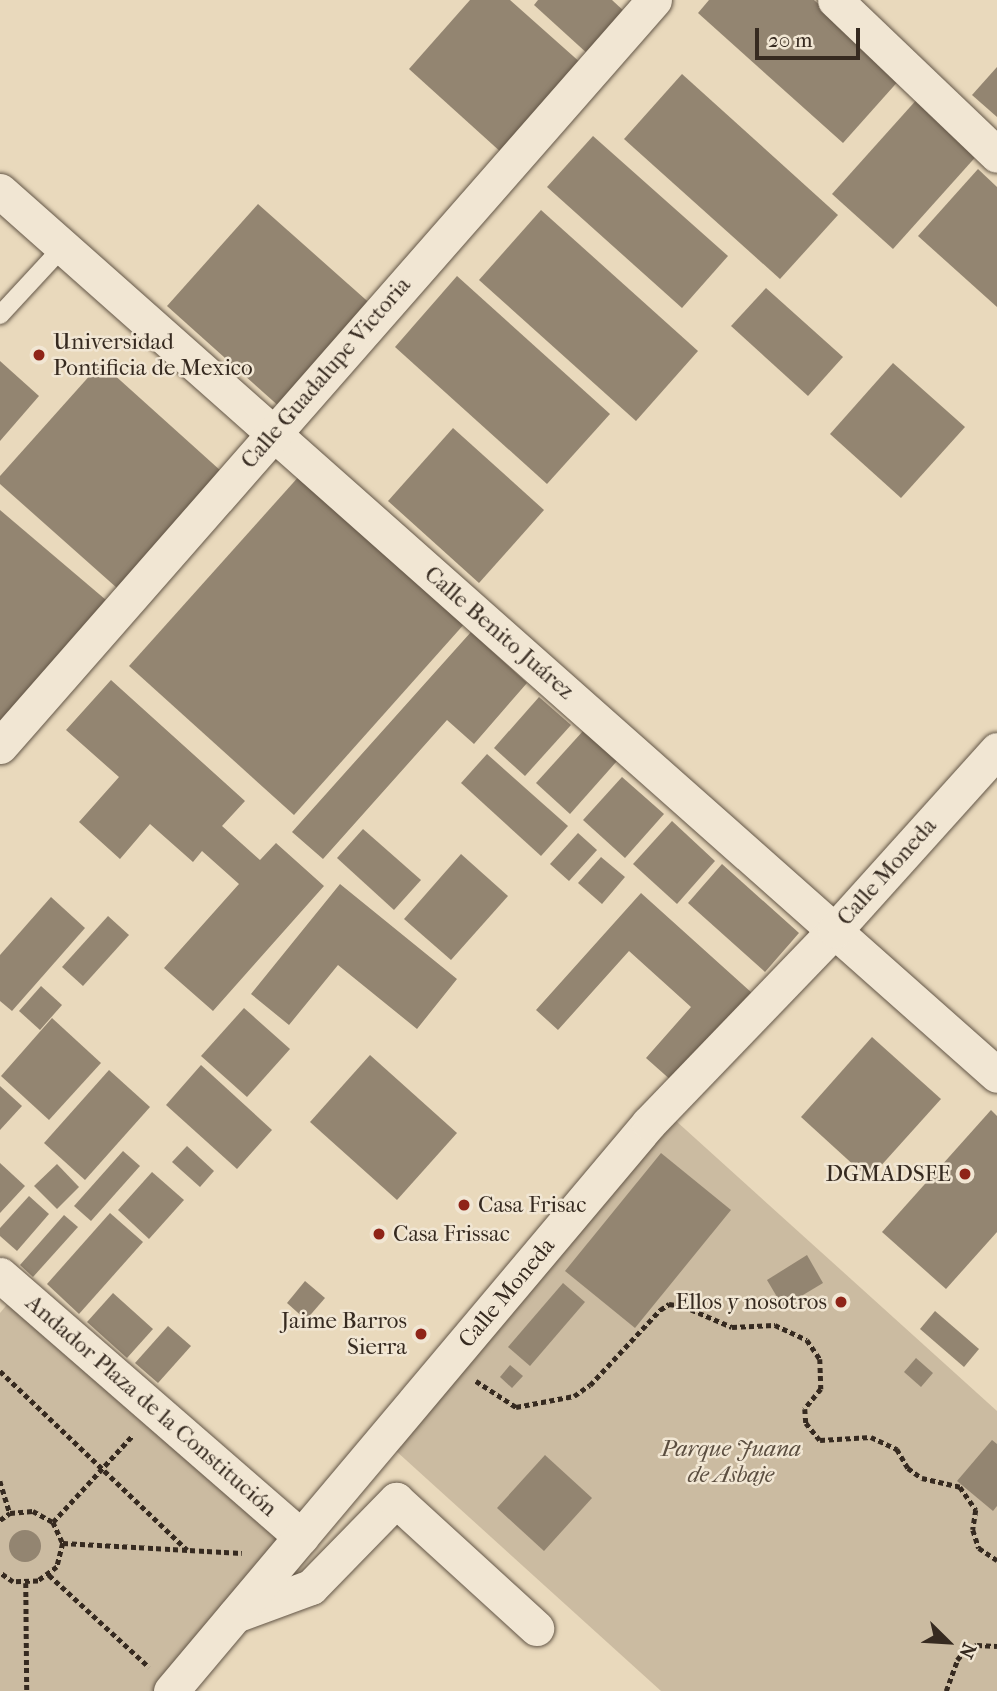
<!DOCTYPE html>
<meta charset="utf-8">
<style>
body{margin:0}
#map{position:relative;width:997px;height:1691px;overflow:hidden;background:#e9d9bc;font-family:"IM FELL French Canon",serif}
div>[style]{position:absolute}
.green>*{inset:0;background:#cbbba1}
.building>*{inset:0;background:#938571}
.round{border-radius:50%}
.path>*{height:4.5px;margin-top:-2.25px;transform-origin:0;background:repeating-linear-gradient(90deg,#362a20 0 5px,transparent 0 8.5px)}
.roads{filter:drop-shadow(0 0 2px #635647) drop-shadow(0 0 2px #635647)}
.lane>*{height:18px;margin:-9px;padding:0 9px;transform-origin:9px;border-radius:9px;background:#f1e6d3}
.street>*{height:35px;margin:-17.5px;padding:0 17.5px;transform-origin:17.5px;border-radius:17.5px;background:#f1e6d3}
.dots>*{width:19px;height:19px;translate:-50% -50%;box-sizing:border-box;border:4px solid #f1e6d3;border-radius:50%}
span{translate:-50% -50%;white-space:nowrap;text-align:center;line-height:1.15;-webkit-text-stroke:5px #f1e6d3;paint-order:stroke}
.poi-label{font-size:23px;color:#362a20}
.left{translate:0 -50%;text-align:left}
.right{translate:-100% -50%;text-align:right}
.street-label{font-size:23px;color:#362a20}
.park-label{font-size:23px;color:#5b4e40;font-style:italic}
.north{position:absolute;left:913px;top:1607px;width:70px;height:70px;-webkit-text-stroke:5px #f1e6d3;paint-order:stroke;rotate:114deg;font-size:19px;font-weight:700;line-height:28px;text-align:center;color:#362a20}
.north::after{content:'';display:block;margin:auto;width:24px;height:32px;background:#362a20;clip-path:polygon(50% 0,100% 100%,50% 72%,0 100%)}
.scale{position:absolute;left:755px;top:28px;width:105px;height:32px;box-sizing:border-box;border:4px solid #362a20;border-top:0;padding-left:9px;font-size:21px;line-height:24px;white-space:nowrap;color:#362a20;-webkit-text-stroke:5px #f1e6d3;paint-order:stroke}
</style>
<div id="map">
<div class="green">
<i style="clip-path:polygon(665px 1111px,997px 1411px,997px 1691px,661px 1691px,385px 1441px)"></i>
<i style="clip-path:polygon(10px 1301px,298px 1537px,165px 1691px,0 1691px,0 1313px)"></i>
</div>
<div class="building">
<i style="clip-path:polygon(470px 0,510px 0,582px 64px,503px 154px,409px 69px)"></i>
<i style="clip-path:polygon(538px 0,612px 0,626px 13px,589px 55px,534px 5px)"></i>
<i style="clip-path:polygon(709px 0,814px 0,901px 78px,843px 143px,698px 13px)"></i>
<i style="clip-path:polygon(997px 67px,997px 117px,972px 95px)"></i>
<i style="clip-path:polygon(682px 74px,838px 215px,780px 279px,624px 139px)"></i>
<i style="clip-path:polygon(919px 97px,980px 152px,893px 249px,832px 194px)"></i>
<i style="clip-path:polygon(593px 136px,728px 256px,682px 308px,547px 187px)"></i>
<i style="clip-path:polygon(978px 169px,997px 187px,997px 307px,918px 236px)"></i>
<i style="clip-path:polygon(258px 204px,374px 307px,282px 409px,167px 306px)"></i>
<i style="clip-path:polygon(541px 210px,698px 351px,636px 421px,479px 280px)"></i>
<i style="clip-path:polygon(457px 276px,610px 414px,547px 484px,395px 347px)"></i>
<i style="clip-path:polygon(766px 288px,843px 357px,808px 396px,731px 326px)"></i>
<i style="clip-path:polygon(0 361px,39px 396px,0 441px)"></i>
<i style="clip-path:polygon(101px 363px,221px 471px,117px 588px,0 484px,0 476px)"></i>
<i style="clip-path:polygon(893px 363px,965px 427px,901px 498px,830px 434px)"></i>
<i style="clip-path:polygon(453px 428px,544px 510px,479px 583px,388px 501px)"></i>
<i style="clip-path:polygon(301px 474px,466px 622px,294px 815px,129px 666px)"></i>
<i style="clip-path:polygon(0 510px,106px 600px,0 725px)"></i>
<i style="clip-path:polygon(471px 632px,527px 683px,474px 744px,447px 720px,323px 859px,292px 832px)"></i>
<i style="clip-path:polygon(111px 680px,245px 801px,222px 826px,260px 860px,276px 843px,324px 886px,213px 1011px,164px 968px,239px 884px,202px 851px,193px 862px,150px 824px,120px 859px,79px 822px,119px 777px,66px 730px)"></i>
<i style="clip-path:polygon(539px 697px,571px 725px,525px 776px,494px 748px)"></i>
<i style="clip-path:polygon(583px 731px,617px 761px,570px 814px,536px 783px)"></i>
<i style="clip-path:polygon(487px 754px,568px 826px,541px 856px,461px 783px)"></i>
<i style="clip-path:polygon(622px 777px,664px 814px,625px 858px,583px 820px)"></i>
<i style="clip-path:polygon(672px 821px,715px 861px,677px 904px,633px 864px)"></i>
<i style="clip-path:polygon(363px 829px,421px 880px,394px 910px,337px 858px)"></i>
<i style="clip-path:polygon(578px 833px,597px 850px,569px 881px,550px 864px)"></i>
<i style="clip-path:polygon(461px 854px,508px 896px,451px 960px,404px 919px)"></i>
<i style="clip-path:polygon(601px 857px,625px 877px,602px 904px,578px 883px)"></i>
<i style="clip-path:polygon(722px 864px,799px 933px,765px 972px,688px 903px)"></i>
<i style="clip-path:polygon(340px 884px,457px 979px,417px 1029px,338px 965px,289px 1025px,251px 994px)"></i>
<i style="clip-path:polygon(641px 893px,752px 993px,673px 1082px,646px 1058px,691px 1007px,629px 951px,558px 1030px,536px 1010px)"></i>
<i style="clip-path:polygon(51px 897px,85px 928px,12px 1011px,0 1001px,0 955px)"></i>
<i style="clip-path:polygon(108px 916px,129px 935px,83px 986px,62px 967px)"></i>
<i style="clip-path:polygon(41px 986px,62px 1005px,40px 1030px,19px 1011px)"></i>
<i style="clip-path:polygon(244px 1008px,290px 1049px,247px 1097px,201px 1056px)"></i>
<i style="clip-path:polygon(52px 1018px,101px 1063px,49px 1120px,1px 1076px)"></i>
<i style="clip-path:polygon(872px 1037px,941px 1099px,869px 1179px,801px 1117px)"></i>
<i style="clip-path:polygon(370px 1055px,457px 1133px,397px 1200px,310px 1122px)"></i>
<i style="clip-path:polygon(201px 1065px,272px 1130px,237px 1169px,166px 1105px)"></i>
<i style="clip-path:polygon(109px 1070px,150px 1107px,85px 1180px,44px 1143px)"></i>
<i style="clip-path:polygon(0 1086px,22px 1106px,0 1130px)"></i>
<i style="clip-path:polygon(991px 1110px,997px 1116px,997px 1232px,946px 1289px,882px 1232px)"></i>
<i style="clip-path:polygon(187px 1146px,214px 1171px,200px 1187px,172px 1162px)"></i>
<i style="clip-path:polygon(123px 1151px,140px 1166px,91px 1221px,74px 1206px)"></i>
<i style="clip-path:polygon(661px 1153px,731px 1210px,635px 1328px,565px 1271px)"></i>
<i style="clip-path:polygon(0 1163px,25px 1186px,0 1213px)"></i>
<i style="clip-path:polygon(57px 1164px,79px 1187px,57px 1209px,34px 1186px)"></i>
<i style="clip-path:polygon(152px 1172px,184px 1200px,149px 1239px,118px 1210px)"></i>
<i style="clip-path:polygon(29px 1196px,49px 1214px,17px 1251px,0 1236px,0 1228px)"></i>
<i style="clip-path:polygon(110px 1213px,143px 1242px,79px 1314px,47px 1284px)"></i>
<i style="clip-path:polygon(64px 1215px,78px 1227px,33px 1277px,20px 1265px)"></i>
<i style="clip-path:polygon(807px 1255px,823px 1283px,783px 1307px,767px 1280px)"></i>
<i style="clip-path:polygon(305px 1281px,325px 1298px,306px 1320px,287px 1303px)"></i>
<i style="clip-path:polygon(563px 1283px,585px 1302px,530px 1366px,508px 1347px)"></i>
<i style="clip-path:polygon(113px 1293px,153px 1329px,127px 1358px,87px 1322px)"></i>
<i style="clip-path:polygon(935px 1311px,979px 1349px,964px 1367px,920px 1329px)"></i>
<i style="clip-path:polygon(168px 1326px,191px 1346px,158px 1383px,135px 1363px)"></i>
<i style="clip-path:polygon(916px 1358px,933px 1373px,921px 1387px,904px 1372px)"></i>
<i style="clip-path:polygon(510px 1365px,523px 1376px,512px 1388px,500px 1377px)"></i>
<i style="clip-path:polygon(992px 1440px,997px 1444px,997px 1506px,993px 1511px,957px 1481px)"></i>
<i style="clip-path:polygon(545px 1455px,592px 1498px,544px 1551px,497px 1508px)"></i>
<i class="round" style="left:9px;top:1530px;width:32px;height:32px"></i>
</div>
<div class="path">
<i style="left:0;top:1371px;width:259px;rotate:43.7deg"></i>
<i style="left:476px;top:1381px;width:48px;rotate:33deg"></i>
<i style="left:516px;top:1407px;width:59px;rotate:-10.7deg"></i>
<i style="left:574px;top:1396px;width:19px;rotate:-35deg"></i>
<i style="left:590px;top:1385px;width:103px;rotate:-47deg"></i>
<i style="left:660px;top:1310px;width:11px;rotate:-34deg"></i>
<i style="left:669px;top:1304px;width:14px;rotate:8deg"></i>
<i style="left:683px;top:1306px;width:53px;rotate:23.2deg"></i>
<i style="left:732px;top:1327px;width:43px;rotate:-2.7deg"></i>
<i style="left:775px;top:1325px;width:35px;rotate:25deg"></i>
<i style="left:807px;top:1340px;width:23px;rotate:56deg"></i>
<i style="left:820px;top:1359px;width:30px;rotate:88deg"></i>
<i style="left:821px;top:1389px;width:26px;rotate:129deg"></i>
<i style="left:805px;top:1409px;width:14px;rotate:86deg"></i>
<i style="left:806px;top:1423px;width:22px;rotate:51deg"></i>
<i style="left:820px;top:1440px;width:51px;rotate:-3.4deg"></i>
<i style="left:871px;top:1437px;width:29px;rotate:25deg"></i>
<i style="left:897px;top:1449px;width:22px;rotate:60deg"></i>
<i style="left:908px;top:1468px;width:17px;rotate:36deg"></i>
<i style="left:922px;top:1478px;width:39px;rotate:13deg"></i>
<i style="left:960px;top:1487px;width:28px;rotate:55deg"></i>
<i style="left:976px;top:1510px;width:20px;rotate:99deg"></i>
<i style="left:973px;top:1530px;width:19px;rotate:72deg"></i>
<i style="left:979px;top:1548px;width:22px;rotate:34deg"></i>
<i style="left:0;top:1481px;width:34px;rotate:73deg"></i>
<i style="left:0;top:1520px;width:12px;rotate:-35deg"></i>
<i style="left:10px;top:1513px;width:23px;rotate:-5deg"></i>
<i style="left:33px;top:1511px;width:23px;rotate:29deg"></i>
<i style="left:53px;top:1522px;width:23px;rotate:65deg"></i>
<i style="left:63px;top:1543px;width:25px;rotate:104deg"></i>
<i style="left:57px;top:1567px;width:24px;rotate:144deg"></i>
<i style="left:38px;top:1581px;width:25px;rotate:178deg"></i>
<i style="left:13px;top:1582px;width:16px;rotate:-145deg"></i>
<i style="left:53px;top:1522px;width:118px;rotate:-47.4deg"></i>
<i style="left:63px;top:1543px;width:179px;rotate:3.2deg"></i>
<i style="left:49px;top:1575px;width:136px;rotate:42.6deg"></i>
<i style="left:26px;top:1583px;width:108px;rotate:89.5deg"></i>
<i style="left:946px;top:1691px;width:33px;rotate:-70deg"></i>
<i style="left:957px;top:1660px;width:16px;rotate:-50deg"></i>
<i style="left:967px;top:1648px;width:10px;rotate:-17deg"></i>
<i style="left:977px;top:1645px;width:20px;rotate:3deg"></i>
</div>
<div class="roads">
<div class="lane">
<i style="left:0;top:315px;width:93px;rotate:-47.2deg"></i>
</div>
<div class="street">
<i style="left:835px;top:0;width:224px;rotate:43.7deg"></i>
<i style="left:0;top:191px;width:1332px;rotate:41.56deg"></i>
<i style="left:0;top:746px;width:992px;rotate:-48.76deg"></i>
<i style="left:0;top:1275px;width:399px;rotate:41deg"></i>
<i style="left:235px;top:1615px;width:81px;rotate:-20.2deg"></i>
<i style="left:311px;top:1587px;width:122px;rotate:-45.7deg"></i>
<i style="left:396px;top:1500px;width:190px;rotate:42.4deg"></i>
<i style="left:171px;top:1691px;width:742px;rotate:-49.92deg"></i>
<i style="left:649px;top:1123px;width:268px;rotate:-46.1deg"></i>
<i style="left:835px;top:930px;width:242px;rotate:-48deg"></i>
</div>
</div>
<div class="dots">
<i style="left:39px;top:355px;background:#8f2418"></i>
<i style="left:965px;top:1174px;background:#8f2418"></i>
<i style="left:464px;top:1205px;background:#8f2418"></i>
<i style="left:379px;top:1234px;background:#8f2418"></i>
<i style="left:841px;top:1302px;background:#8f2418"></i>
<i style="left:421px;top:1334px;background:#8f2418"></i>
</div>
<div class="poi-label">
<span class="left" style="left:53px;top:355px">Universidad<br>Pontificia de Mexico</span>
<span class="right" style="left:951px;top:1174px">DGMADSFE</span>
<span class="left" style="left:478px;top:1205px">Casa Frisac</span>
<span class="left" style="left:393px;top:1234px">Casa Frissac</span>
<span class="right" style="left:827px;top:1302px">Ellos y nosotros</span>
<span class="right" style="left:407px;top:1334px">Jaime Barros<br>Sierra</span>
</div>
<div class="street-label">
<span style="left:326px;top:373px;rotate:-49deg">Calle Guadalupe Victoria</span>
<span style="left:499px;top:633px;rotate:41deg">Calle Benito Juárez</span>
<span style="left:887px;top:872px;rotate:-48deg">Calle Moneda</span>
<span style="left:507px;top:1293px;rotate:-50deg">Calle Moneda</span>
<span style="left:151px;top:1406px;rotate:41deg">Andador Plaza de la Constitución</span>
</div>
<div class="park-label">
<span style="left:731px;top:1462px">Parque Juana<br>de Asbaje</span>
</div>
<div class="north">N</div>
<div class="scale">20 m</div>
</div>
